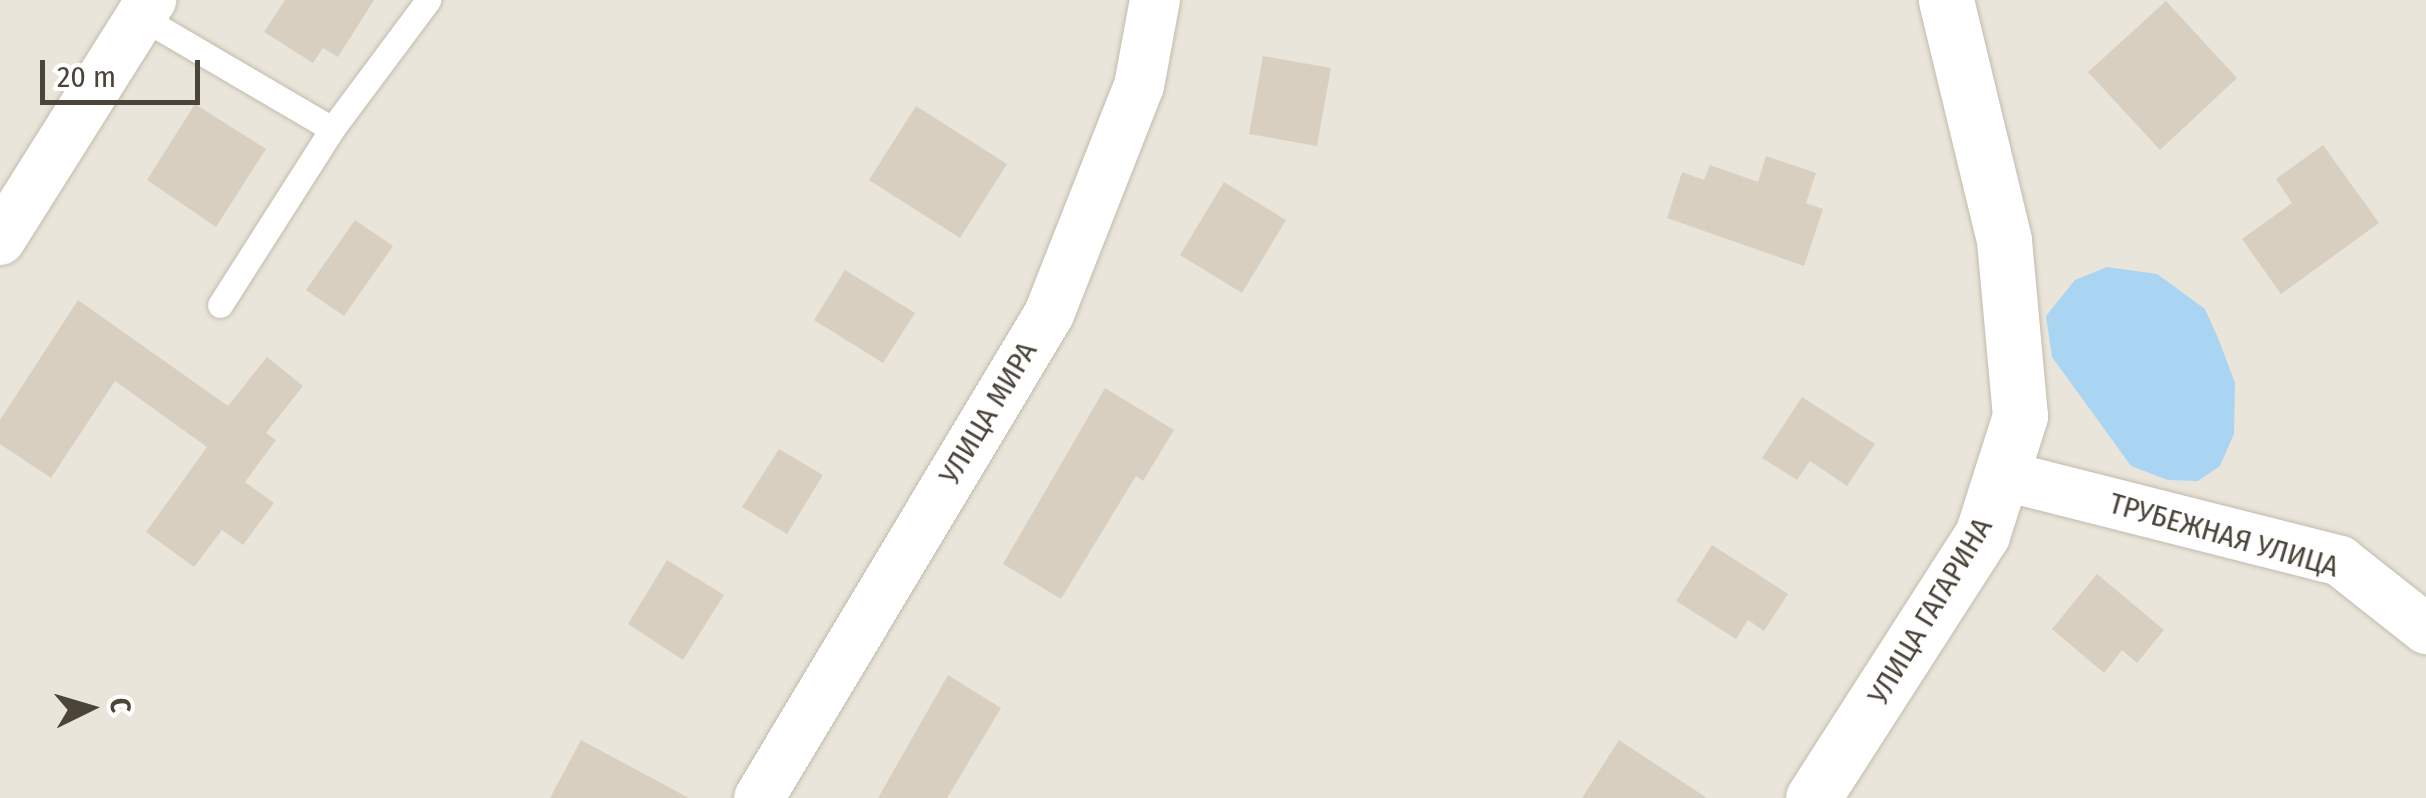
<!DOCTYPE html>
<meta charset="utf-8">
<style>
body{margin:0}
#map{position:relative;width:2426px;height:798px;overflow:hidden;background:#f6f3ec;font-family:"Fira Sans Condensed",sans-serif}
div>[style]{position:absolute}
.residential>*{inset:0;background:#eae5da}
.water>*{inset:0;background:#a9d4f2}
.building>*{inset:0;background:#d8cfc1}
.roads{filter:drop-shadow(0 0 2px #c2bbae) drop-shadow(0 0 2px #c2bbae)}
.service>*{height:25px;margin:-12.5px;padding:0 12.5px;transform-origin:12.5px;border-radius:12.5px;background:#fff}
.minor>*{height:50px;margin:-25px;padding:0 25px;transform-origin:25px;border-radius:25px;background:#fff}
.tertiary>*{height:55px;margin:-27.5px;padding:0 27.5px;transform-origin:27.5px;border-radius:27.5px;background:#fff}
span{translate:-50% -50%;white-space:nowrap;text-align:center;line-height:1.15;-webkit-text-stroke:8px #fff;paint-order:stroke}
.street-label{font-size:30px;color:#4b4439}
.north{position:absolute;left:40px;top:658px;width:100px;height:100px;-webkit-text-stroke:8px #fff;paint-order:stroke;rotate:85deg;font-size:28px;font-weight:700;line-height:40px;text-align:center;color:#4b4439}
.north::after{content:'';display:block;margin:auto;width:35px;height:45px;background:#4b4439;clip-path:polygon(50% 0,100% 100%,50% 72%,0 100%)}
.scale{position:absolute;left:40px;top:60px;width:160px;height:45px;box-sizing:border-box;border:5px solid #4b4439;border-top:0;padding-left:12px;font-size:30px;line-height:35px;white-space:nowrap;color:#4b4439;-webkit-text-stroke:8px #fff;paint-order:stroke}
</style>
<div id="map">
<div class="residential">
<i style="clip-path:polygon(0 0,2426px 0,2426px 798px,0 798px)"></i>
</div>
<div class="water">
<i style="clip-path:polygon(2107px 267px,2157px 274px,2205px 309px,2218px 338px,2235px 383px,2234px 434px,2220px 466px,2198px 481px,2168px 480px,2131px 466px,2052px 357px,2046px 316px,2075px 280px)"></i>
</div>
<div class="building">
<i style="clip-path:polygon(285px 0,374px 0,338px 57px,323px 48px,313px 63px,264px 32px)"></i>
<i style="clip-path:polygon(2166px 1px,2237px 78px,2160px 150px,2088px 72px)"></i>
<i style="clip-path:polygon(1263px 56px,1331px 68px,1317px 146px,1249px 134px)"></i>
<i style="clip-path:polygon(195px 104px,266px 149px,216px 227px,147px 180px)"></i>
<i style="clip-path:polygon(916px 106px,1007px 164px,960px 238px,869px 180px)"></i>
<i style="clip-path:polygon(2323px 145px,2379px 223px,2281px 294px,2242px 239px,2292px 203px,2276px 179px)"></i>
<i style="clip-path:polygon(1766px 156px,1816px 173px,1806px 203px,1823px 209px,1804px 266px,1667px 218px,1682px 172px,1704px 180px,1710px 165px,1758px 182px)"></i>
<i style="clip-path:polygon(1224px 182px,1286px 220px,1242px 293px,1180px 255px)"></i>
<i style="clip-path:polygon(355px 220px,393px 246px,344px 316px,306px 290px)"></i>
<i style="clip-path:polygon(845px 270px,915px 313px,883px 363px,814px 320px)"></i>
<i style="clip-path:polygon(78px 300px,228px 406px,267px 357px,303px 386px,266px 433px,276px 440px,245px 482px,274px 503px,243px 545px,222px 530px,194px 567px,146px 532px,207px 447px,115px 381px,51px 478px,0 444px,0 420px)"></i>
<i style="clip-path:polygon(1105px 388px,1174px 430px,1143px 481px,1136px 476px,1061px 599px,1003px 564px)"></i>
<i style="clip-path:polygon(1802px 397px,1875px 444px,1847px 486px,1810px 461px,1797px 480px,1762px 458px)"></i>
<i style="clip-path:polygon(779px 449px,823px 475px,787px 534px,742px 507px)"></i>
<i style="clip-path:polygon(1712px 545px,1788px 594px,1764px 631px,1748px 620px,1736px 639px,1676px 601px)"></i>
<i style="clip-path:polygon(667px 560px,724px 595px,683px 660px,628px 624px)"></i>
<i style="clip-path:polygon(2097px 574px,2164px 630px,2137px 663px,2122px 650px,2104px 673px,2052px 629px)"></i>
<i style="clip-path:polygon(948px 675px,1001px 708px,947px 798px,878px 798px)"></i>
<i style="clip-path:polygon(581px 740px,689px 798px,550px 798px)"></i>
<i style="clip-path:polygon(1619px 740px,1707px 798px,1582px 798px)"></i>
</div>
<div class="roads">
<div class="service">
<i style="left:141px;top:17px;width:221px;rotate:30.4deg"></i>
<i style="left:332px;top:129px;width:161px;rotate:-53.3deg"></i>
<i style="left:220px;top:305px;width:209px;rotate:-57.5deg"></i>
</div>
<div class="minor">
<i style="left:0;top:240px;width:284px;rotate:-57.8deg"></i>
<i style="left:2005px;top:476px;width:346px;rotate:14.2deg"></i>
<i style="left:2340px;top:561px;width:110px;rotate:38.3deg"></i>
<i style="left:759px;top:798px;width:564px;rotate:-59.07deg"></i>
<i style="left:1049px;top:314px;width:245px;rotate:-68.5deg"></i>
<i style="left:1139px;top:86px;width:87px;rotate:-79.5deg"></i>
</div>
<div class="tertiary">
<i style="left:1813px;top:798px;width:313px;rotate:-57.3deg"></i>
<i style="left:1982px;top:535px;width:125px;rotate:-72.3deg"></i>
<i style="left:2020px;top:416px;width:177px;rotate:-95.2deg"></i>
<i style="left:2004px;top:240px;width:247px;rotate:-103.6deg"></i>
</div>
</div>
<div class="street-label">
<span style="left:988px;top:413px;rotate:-59deg">УЛИЦА МИРА</span>
<span style="left:2224px;top:535px;rotate:16deg">ТРУБЕЖНАЯ УЛИЦА</span>
<span style="left:1930px;top:611px;rotate:-59deg">УЛИЦА ГАГАРИНА</span>
</div>
<div class="north">С</div>
<div class="scale">20 m</div>
</div>
